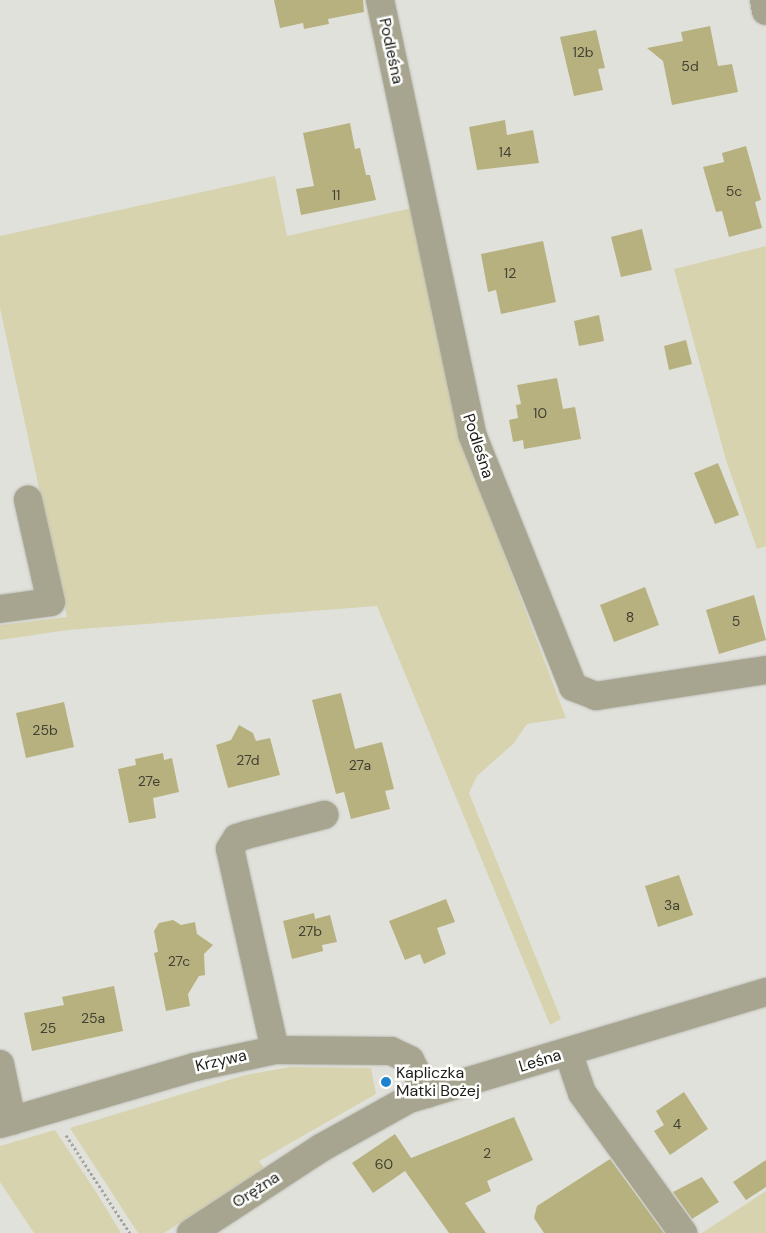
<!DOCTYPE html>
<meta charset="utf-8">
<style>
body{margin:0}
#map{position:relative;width:766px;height:1233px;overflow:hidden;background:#e1e1db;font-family:"DM Sans",sans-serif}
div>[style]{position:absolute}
.green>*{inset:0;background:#d6d3ae}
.building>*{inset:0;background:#b6b17f}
.path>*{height:3px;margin-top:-1.5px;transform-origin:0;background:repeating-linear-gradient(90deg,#a5a5a0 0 2.5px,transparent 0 5px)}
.roads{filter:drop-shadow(0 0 1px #bebeb8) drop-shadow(0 0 1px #bebeb8)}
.minor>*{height:28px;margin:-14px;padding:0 14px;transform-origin:14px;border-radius:14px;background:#a7a590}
.dots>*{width:14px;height:14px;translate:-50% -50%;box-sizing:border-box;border:2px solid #fffffe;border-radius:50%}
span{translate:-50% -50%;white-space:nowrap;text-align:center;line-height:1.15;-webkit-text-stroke:5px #fffffe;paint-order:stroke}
.number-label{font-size:14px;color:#424133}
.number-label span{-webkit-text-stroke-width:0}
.street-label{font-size:16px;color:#1c1c1a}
.poi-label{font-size:16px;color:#1c1c1a}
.left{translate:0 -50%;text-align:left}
</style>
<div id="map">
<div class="green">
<i style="clip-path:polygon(275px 176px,287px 236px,412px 208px,463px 446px,566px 718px,527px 724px,513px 744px,477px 776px,469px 793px,561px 1019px,550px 1025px,377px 606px,68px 630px,0 640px,0 625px,67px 617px,0 308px,0 236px)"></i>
<i style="clip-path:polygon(766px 246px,766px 546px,757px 549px,726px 460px,674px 269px)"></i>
<i style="clip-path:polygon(290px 1067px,371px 1068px,376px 1094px,259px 1161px,264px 1168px,164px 1233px,138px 1233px,70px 1128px,245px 1075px)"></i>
<i style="clip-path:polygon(55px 1130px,96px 1192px,121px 1233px,34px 1233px,0 1182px,0 1146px)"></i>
<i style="clip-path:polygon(766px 1191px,766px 1233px,702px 1233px)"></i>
</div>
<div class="building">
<i style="clip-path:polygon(274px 0,363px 0,364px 12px,328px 19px,329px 24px,304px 29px,303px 23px,280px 28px)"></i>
<i style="clip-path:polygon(710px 26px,718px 66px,732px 64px,738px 92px,672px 105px,663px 61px,647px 48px,683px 41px,681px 32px)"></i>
<i style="clip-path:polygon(596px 30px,605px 68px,598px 69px,603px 90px,574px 96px,560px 37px)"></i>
<i style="clip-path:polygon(505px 120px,507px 135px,533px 130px,539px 163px,477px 170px,469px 127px)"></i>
<i style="clip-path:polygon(350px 123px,355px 149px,360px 148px,366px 175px,370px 175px,376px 200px,301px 215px,296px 189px,314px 186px,303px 133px)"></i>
<i style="clip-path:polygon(746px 146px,761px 200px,755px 202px,762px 228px,729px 237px,722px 211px,716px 212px,703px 167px,724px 162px,722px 153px)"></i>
<i style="clip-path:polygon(642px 229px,652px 270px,621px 277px,611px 237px)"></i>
<i style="clip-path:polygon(543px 241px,556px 302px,501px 314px,496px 290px,488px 292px,481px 254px)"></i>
<i style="clip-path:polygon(599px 315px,604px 341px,579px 346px,574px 321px)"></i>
<i style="clip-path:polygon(686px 340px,692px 364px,669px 370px,664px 346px)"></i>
<i style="clip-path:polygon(557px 378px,563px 409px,575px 407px,581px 439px,524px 449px,523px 440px,513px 442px,509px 420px,518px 418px,516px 405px,521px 404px,517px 385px)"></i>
<i style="clip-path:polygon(718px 463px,739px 515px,715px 524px,694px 473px)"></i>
<i style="clip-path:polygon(645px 587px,659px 625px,614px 642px,600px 605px)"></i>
<i style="clip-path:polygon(754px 595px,766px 640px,719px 654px,706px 610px)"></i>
<i style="clip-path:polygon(341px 693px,355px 749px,382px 742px,394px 789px,385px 791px,390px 809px,351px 819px,344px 792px,336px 794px,312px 700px)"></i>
<i style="clip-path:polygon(64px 702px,74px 747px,26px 758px,16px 713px)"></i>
<i style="clip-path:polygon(239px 725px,253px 733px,256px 741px,270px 738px,280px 775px,228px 788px,216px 745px,231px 740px)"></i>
<i style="clip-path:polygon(163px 753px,164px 760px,172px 758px,179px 792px,153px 798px,156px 818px,129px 823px,118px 769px,136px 765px,135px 759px)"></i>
<i style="clip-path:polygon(679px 875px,693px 915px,658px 927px,645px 886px)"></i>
<i style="clip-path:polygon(446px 899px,455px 922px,437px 928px,446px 954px,424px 964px,420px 954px,405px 960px,389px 921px)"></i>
<i style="clip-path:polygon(314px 913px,315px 919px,330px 915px,337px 942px,322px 945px,323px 951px,292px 959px,283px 921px)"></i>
<i style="clip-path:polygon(173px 920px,181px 925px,195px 922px,197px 934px,213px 945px,204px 954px,205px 975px,199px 976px,188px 994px,190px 1006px,166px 1011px,154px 953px,158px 952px,154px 931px,159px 923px)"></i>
<i style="clip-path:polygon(114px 986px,123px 1031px,32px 1051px,24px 1013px,64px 1005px,62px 997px)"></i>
<i style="clip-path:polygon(684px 1092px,708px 1129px,670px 1155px,654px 1131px,664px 1125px,656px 1111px)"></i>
<i style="clip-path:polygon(514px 1117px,533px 1160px,487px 1181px,491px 1191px,465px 1203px,486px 1233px,449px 1233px,405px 1171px,373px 1193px,352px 1163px,395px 1134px,411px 1158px)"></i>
<i style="clip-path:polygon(610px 1159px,664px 1233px,544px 1233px,534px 1218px,537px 1206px)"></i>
<i style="clip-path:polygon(766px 1160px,766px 1187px,746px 1200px,733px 1182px)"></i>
<i style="clip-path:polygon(702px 1177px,719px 1202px,692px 1219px,673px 1192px)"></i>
</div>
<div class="path">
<i style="left:66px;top:1135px;width:117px;rotate:56.9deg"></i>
</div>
<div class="roads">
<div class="minor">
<i style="left:380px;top:0;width:444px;rotate:78deg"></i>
<i style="left:472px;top:434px;width:272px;rotate:68.2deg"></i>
<i style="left:573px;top:687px;width:25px;rotate:21deg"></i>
<i style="left:596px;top:696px;width:172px;rotate:-8.7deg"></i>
<i style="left:764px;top:0;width:11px;rotate:80deg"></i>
<i style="left:0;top:609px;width:51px;rotate:-7.8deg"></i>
<i style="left:51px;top:602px;width:105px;rotate:-102.7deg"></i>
<i style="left:275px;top:1050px;width:206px;rotate:-102.6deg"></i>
<i style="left:230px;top:849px;width:13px;rotate:-58deg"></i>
<i style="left:237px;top:838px;width:9px;rotate:-18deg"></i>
<i style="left:246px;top:835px;width:81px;rotate:-14.4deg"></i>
<i style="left:568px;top:1052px;width:43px;rotate:71.1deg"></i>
<i style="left:582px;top:1093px;width:173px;rotate:54.2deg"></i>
<i style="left:0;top:1064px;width:58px;rotate:78.1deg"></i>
<i style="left:0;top:1124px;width:203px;rotate:-16.3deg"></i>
<i style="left:195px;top:1067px;width:82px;rotate:-12deg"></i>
<i style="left:275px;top:1050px;width:116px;rotate:0.5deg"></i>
<i style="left:391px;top:1051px;width:21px;rotate:25deg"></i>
<i style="left:410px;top:1060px;width:38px;rotate:63deg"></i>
<i style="left:191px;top:1233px;width:155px;rotate:-33.2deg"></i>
<i style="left:321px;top:1148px;width:101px;rotate:-29.1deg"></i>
<i style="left:409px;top:1099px;width:373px;rotate:-16.7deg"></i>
</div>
</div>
<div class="dots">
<i style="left:386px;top:1082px;background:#1d83ce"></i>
</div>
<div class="number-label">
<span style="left:583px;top:52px">12b</span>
<span style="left:690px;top:66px">5d</span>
<span style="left:505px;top:152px">14</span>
<span style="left:734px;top:191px">5c</span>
<span style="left:336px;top:195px">11</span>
<span style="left:510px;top:273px">12</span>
<span style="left:540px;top:413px">10</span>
<span style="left:630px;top:617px">8</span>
<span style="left:736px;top:621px">5</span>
<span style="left:45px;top:730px">25b</span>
<span style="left:248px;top:760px">27d</span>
<span style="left:360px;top:765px">27a</span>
<span style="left:149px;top:781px">27e</span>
<span style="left:672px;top:905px">3a</span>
<span style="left:310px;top:931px">27b</span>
<span style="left:179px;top:961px">27c</span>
<span style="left:93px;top:1018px">25a</span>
<span style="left:48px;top:1028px">25</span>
<span style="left:677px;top:1124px">4</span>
<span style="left:487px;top:1153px">2</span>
<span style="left:384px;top:1164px">60</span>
</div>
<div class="street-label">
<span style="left:391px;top:51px;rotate:78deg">Podleśna</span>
<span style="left:478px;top:446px;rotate:72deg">Podleśna</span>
<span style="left:221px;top:1061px;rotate:-13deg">Krzywa</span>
<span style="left:540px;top:1061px;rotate:-17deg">Leśna</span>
<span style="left:256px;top:1190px;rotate:-33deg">Orężna</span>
</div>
<div class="poi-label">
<span class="left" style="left:396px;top:1082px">Kapliczka<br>Matki Bożej</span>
</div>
</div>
